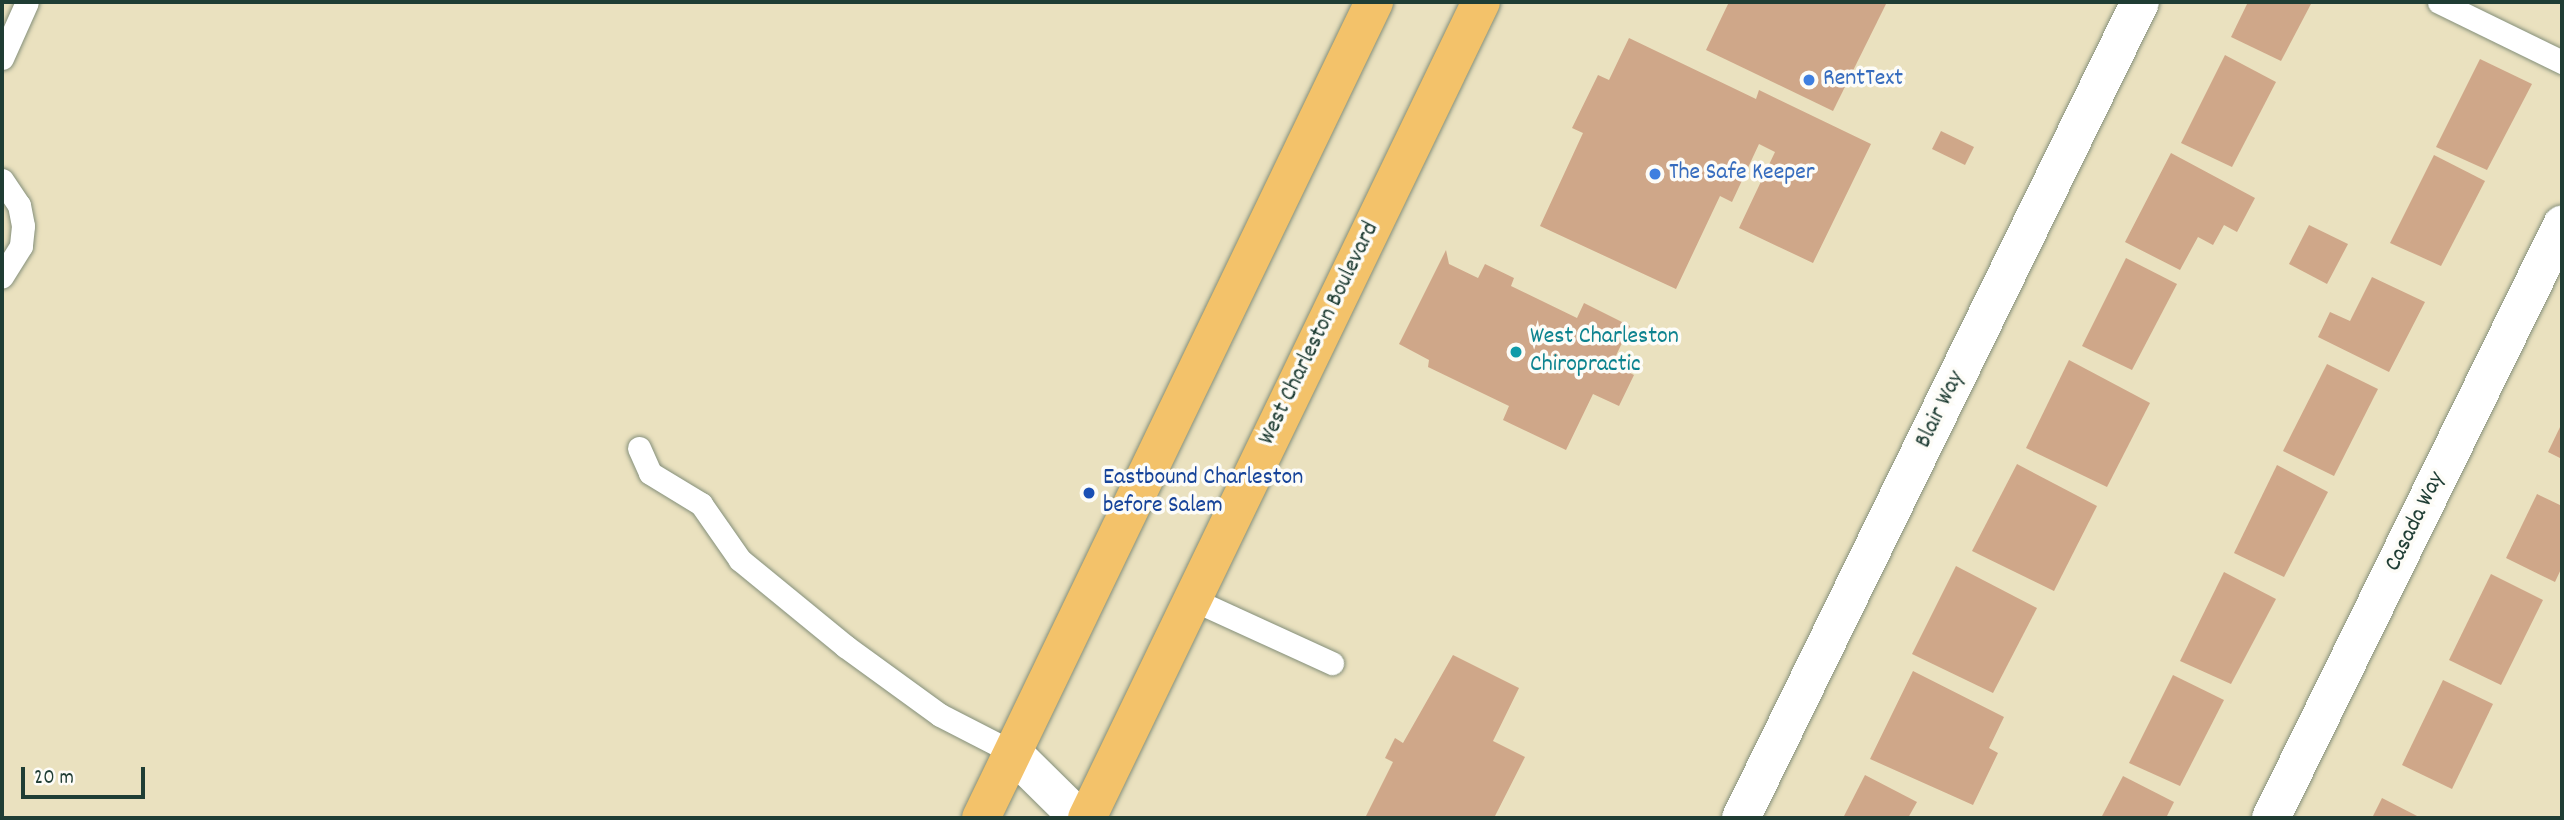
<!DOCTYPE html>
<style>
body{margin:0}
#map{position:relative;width:2564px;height:820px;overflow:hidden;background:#eae1bf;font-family:Dekko,sans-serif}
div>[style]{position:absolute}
.building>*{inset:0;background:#cfa789}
.roads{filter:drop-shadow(0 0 2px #848f7a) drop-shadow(0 0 2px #848f7a)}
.lane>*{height:23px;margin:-11.5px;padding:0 11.5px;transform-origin:11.5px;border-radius:11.5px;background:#fff}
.street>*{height:38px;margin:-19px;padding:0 19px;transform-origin:19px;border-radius:19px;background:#fff}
.primary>*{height:38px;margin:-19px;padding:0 19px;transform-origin:19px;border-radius:19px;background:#f3c26a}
.dots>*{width:19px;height:19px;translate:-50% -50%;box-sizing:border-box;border:4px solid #fdfcf7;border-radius:50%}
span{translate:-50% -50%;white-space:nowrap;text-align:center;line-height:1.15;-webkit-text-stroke:7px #fdfcf7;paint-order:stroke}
.shop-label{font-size:24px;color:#366cbe}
.left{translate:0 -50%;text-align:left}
.street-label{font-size:24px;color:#1f3d34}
.culture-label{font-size:24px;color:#0d838f}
.transit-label{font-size:24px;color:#164399}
.frame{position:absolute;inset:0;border:4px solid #1f3d34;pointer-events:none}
.scale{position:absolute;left:21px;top:767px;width:124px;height:32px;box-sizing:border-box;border:4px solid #1f3d34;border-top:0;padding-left:9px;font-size:21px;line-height:24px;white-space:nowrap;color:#1f3d34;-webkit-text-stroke:5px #fdfcf7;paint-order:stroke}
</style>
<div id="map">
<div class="building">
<i style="clip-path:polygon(1729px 2px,1887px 2px,1833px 111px,1706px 50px)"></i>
<i style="clip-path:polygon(2248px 2px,2312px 2px,2281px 61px,2231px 37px)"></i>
<i style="clip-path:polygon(1629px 38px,1756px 99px,1759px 90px,1871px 144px,1813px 263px,1739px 228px,1775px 152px,1759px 144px,1732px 202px,1720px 196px,1676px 289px,1540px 226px,1583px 133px,1572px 128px,1598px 75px,1609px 80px)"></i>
<i style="clip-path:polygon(2225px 55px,2276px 82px,2232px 167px,2181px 143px)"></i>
<i style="clip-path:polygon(2480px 59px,2532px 84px,2487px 170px,2436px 147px)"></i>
<i style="clip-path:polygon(1941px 131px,1974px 147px,1965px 165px,1932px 149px)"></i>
<i style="clip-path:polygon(2171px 153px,2255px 198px,2237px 232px,2224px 225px,2213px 245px,2198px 237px,2180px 270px,2125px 242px)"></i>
<i style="clip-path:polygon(2434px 155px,2485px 181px,2441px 266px,2390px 243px)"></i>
<i style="clip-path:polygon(2309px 225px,2348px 244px,2327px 284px,2289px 264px)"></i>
<i style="clip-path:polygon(1446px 250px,1449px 264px,1478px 278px,1485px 264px,1514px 278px,1511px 286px,1577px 318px,1584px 303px,1630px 326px,1612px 364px,1634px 375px,1619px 406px,1593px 394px,1566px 450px,1503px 420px,1509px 406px,1428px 367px,1429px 360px,1399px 344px)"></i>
<i style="clip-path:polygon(2126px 258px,2177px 284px,2132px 370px,2082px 346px)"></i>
<i style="clip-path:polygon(2372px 277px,2425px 302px,2389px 372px,2318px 337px,2330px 312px,2350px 321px)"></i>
<i style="clip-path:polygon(2069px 360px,2150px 403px,2107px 487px,2026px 448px)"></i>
<i style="clip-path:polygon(2327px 364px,2378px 389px,2334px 476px,2283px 451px)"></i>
<i style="clip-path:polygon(2562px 423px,2562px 459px,2548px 452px)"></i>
<i style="clip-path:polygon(2017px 464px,2097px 506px,2054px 591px,1972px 551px)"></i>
<i style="clip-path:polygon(2277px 465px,2328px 492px,2284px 577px,2234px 553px)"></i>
<i style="clip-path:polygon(2537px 494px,2562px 506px,2562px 567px,2555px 582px,2506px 558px)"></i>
<i style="clip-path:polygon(1956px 566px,2037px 608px,1993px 693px,1912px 654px)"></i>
<i style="clip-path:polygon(2224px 572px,2276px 599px,2231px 684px,2180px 661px)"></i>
<i style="clip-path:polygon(2491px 574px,2543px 600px,2501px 685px,2449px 660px)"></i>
<i style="clip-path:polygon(1453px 655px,1519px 688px,1493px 741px,1525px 757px,1494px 818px,1365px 818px,1393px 762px,1385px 758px,1395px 738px,1403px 743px)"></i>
<i style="clip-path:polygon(1913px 671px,2004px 717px,1989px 748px,1998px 753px,1973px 805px,1870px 759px)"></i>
<i style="clip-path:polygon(2173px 675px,2224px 700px,2180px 786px,2129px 763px)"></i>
<i style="clip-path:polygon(2443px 680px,2493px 704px,2452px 789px,2402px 765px)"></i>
<i style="clip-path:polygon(1865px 775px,1917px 802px,1908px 818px,1843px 818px)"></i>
<i style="clip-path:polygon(2123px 776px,2174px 802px,2166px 818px,2101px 818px)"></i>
<i style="clip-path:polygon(2382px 798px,2421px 818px,2372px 818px)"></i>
</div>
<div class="roads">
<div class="lane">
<i style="left:2439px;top:2px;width:137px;rotate:26deg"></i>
<i style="left:2px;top:58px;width:61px;rotate:-65.9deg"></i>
<i style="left:2px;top:180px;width:30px;rotate:56deg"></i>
<i style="left:19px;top:205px;width:21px;rotate:79deg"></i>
<i style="left:23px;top:226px;width:20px;rotate:96deg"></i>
<i style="left:21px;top:246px;width:36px;rotate:122deg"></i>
<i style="left:639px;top:448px;width:27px;rotate:66deg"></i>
<i style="left:650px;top:473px;width:60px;rotate:31.3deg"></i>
<i style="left:701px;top:504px;width:68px;rotate:55.1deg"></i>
<i style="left:740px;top:560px;width:136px;rotate:39.3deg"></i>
<i style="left:845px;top:646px;width:117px;rotate:36deg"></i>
<i style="left:940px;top:715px;width:81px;rotate:27.2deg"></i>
<i style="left:1192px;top:599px;width:154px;rotate:24.6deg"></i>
</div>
<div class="street">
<i style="left:1012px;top:752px;width:94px;rotate:44.6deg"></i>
<i style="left:1741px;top:818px;width:908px;rotate:-63.94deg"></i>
<i style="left:2271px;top:818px;width:661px;rotate:-63.86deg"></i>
</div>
<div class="primary">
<i style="left:981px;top:818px;width:906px;rotate:-64.28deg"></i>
<i style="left:1087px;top:818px;width:906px;rotate:-64.23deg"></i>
</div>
</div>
<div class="dots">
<i style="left:1809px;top:80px;background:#3f7fe0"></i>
<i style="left:1655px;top:174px;background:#3f7fe0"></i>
<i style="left:1516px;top:352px;background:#0f9aa8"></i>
<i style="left:1089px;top:493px;background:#1a4fb4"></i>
</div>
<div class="shop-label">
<span class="left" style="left:1823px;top:80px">RentText</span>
<span class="left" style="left:1669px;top:174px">The Safe Keeper</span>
</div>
<div class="street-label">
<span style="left:1320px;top:334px;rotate:-64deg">West Charleston Boulevard</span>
<span style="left:1941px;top:410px;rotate:-64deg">Blair Way</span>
<span style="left:2416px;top:522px;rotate:-64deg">Casada Way</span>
</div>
<div class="culture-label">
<span class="left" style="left:1530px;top:352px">West Charleston<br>Chiropractic</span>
</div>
<div class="transit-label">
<span class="left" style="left:1103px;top:493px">Eastbound Charleston<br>before Salem</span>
</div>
<div class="frame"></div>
<div class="scale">20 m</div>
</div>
